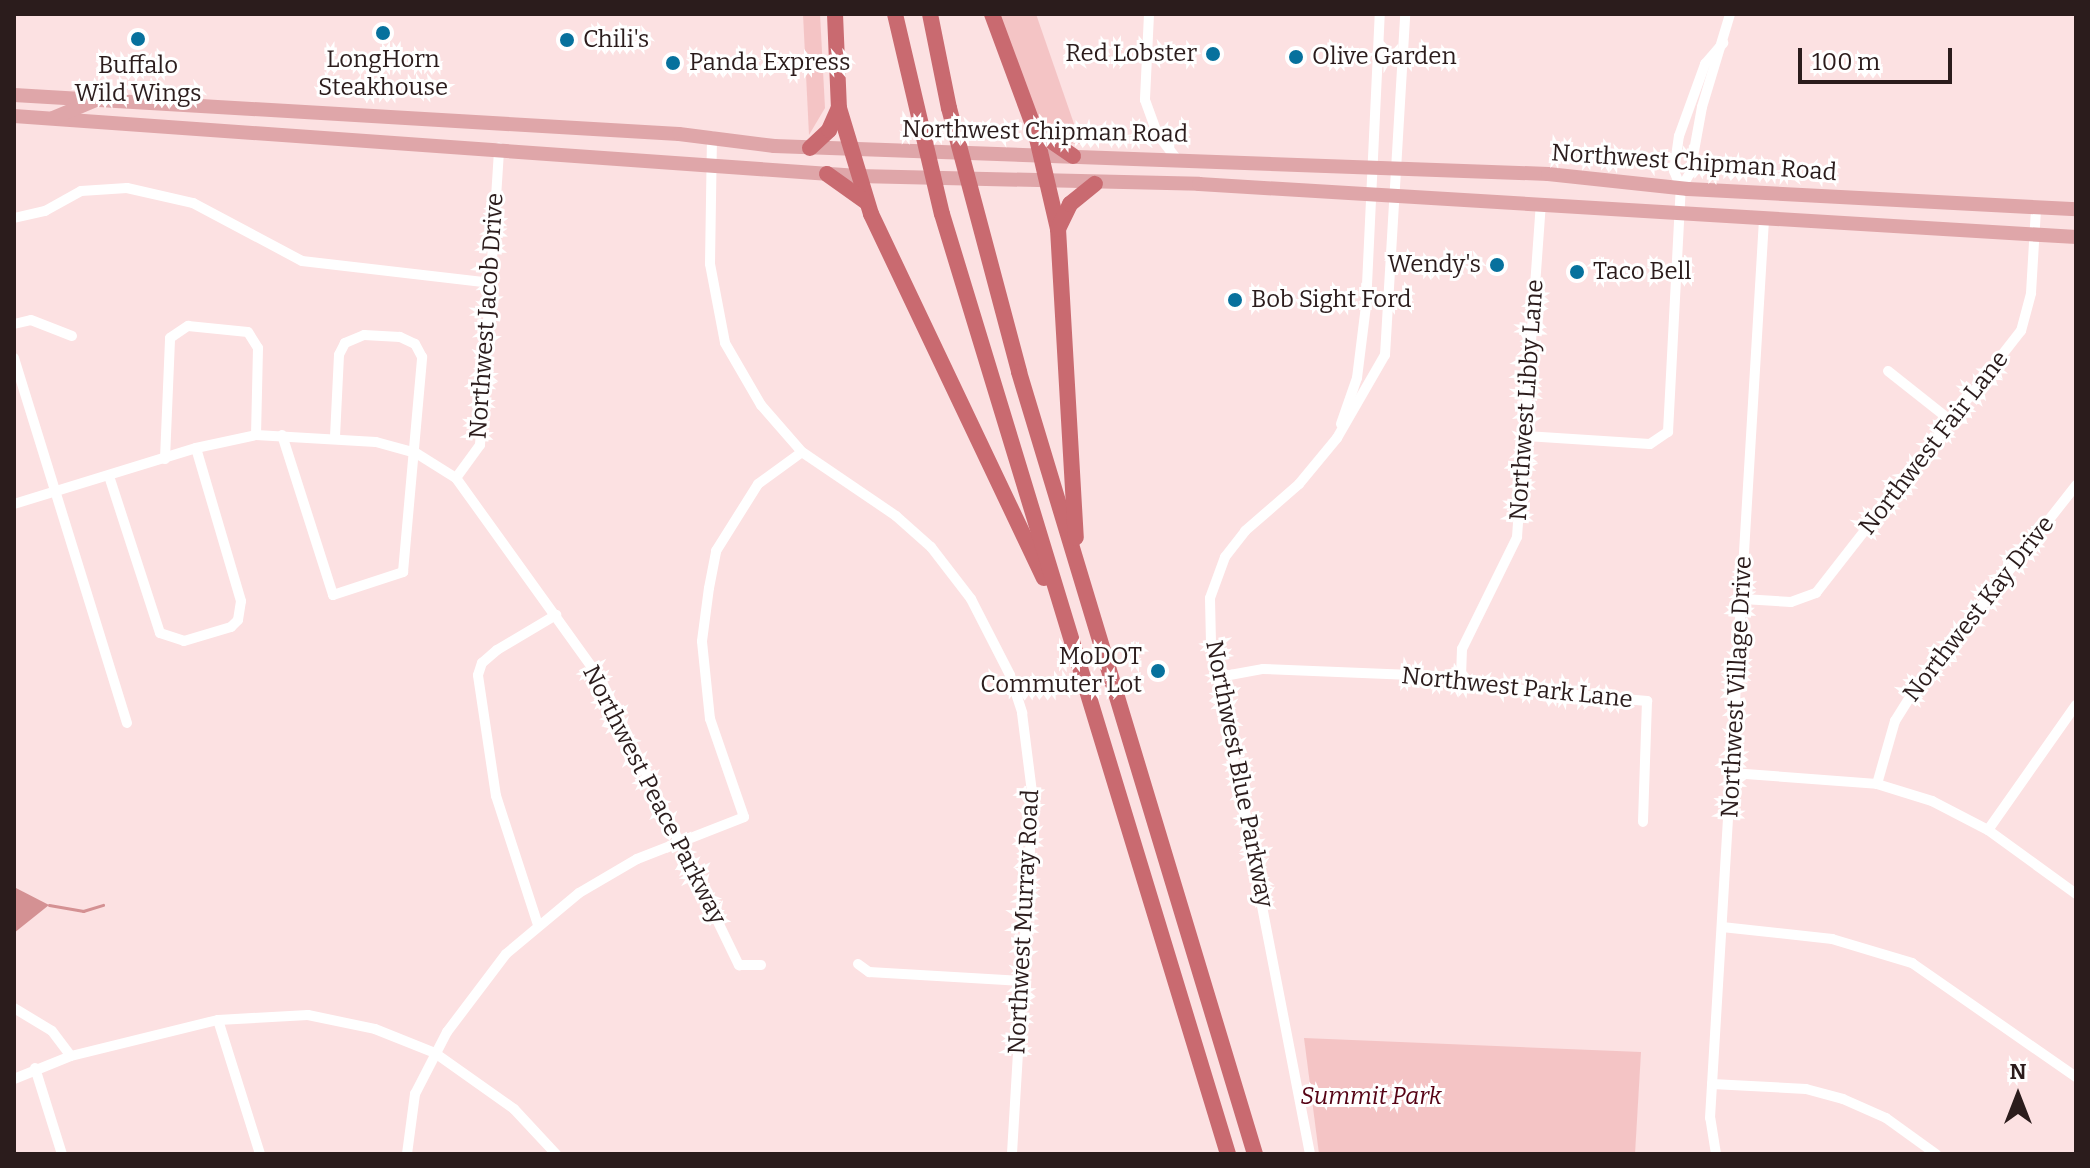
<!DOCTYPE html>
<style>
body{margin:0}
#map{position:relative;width:2090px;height:1168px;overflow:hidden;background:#fce1e2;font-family:Bitter,serif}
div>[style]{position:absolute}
.green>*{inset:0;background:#f4c4c5}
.water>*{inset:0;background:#d49193}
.stream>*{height:3px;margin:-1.5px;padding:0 1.5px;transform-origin:1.5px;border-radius:1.5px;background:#d49193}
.minor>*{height:10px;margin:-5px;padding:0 5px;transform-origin:5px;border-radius:5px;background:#fff}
.major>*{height:14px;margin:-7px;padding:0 7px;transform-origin:7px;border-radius:7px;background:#dfa6a9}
.highway>*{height:16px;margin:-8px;padding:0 8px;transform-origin:8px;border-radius:8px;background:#c96a70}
.dots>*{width:22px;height:22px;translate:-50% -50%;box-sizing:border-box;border:4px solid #fff;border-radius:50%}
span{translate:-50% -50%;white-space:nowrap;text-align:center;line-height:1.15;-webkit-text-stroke:6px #fff;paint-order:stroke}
.poi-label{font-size:24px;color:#2b1c1c}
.left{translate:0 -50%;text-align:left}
.right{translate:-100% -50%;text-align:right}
.street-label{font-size:24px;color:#2b1c1c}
.park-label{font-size:24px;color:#560315;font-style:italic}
.frame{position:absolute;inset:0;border:16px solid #2b1c1c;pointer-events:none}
.north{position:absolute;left:1978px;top:1056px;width:80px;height:80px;-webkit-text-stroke:6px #fff;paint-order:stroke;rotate:0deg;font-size:22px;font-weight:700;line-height:32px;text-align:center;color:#2b1c1c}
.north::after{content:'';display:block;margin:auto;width:28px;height:36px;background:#2b1c1c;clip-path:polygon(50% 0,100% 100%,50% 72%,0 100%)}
.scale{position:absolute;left:1798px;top:48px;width:154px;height:36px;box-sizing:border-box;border:4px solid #2b1c1c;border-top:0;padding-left:10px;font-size:24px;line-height:28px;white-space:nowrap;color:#2b1c1c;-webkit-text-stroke:6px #fff;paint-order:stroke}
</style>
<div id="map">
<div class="green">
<i style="clip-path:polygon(803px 14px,820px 14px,825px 108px,809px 135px)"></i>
<i style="clip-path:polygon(999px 14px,1036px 14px,1081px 144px,1061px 143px,1039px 122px)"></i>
<i style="clip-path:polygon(1304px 1038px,1641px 1052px,1635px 1154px,1319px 1154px)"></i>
</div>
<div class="water">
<i style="clip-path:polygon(14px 887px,49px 905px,14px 933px)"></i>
</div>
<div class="stream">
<i style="left:49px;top:905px;width:35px;rotate:10deg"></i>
<i style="left:83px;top:911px;width:21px;rotate:-17deg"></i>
</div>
<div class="minor">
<i style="left:1149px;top:14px;width:86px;rotate:92.7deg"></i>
<i style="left:1145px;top:100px;width:37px;rotate:70deg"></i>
<i style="left:1158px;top:135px;width:28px;rotate:52deg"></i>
<i style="left:712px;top:136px;width:128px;rotate:90.9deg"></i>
<i style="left:710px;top:264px;width:80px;rotate:79.2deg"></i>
<i style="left:725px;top:343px;width:72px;rotate:59.9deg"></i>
<i style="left:761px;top:405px;width:62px;rotate:48.9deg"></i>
<i style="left:802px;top:452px;width:114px;rotate:34.2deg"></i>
<i style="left:896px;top:516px;width:47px;rotate:41.5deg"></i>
<i style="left:931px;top:547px;width:66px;rotate:52.4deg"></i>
<i style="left:971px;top:599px;width:85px;rotate:62.8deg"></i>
<i style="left:1010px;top:675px;width:40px;rotate:72deg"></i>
<i style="left:1022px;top:713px;width:88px;rotate:82.8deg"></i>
<i style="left:1033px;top:800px;width:355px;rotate:93.4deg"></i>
<i style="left:1681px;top:188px;width:18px;rotate:-112deg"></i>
<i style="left:1674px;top:171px;width:35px;rotate:-82deg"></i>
<i style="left:1679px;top:136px;width:77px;rotate:-70.1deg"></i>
<i style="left:1705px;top:64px;width:28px;rotate:-49deg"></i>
<i style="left:14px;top:218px;width:32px;rotate:-13deg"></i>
<i style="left:45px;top:211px;width:41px;rotate:-29.1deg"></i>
<i style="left:81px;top:191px;width:46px;rotate:-3.7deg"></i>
<i style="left:127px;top:188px;width:68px;rotate:12.8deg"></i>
<i style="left:193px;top:203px;width:123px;rotate:28deg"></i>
<i style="left:302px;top:261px;width:191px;rotate:6.6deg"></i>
<i style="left:14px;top:324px;width:17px;rotate:-13deg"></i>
<i style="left:31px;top:320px;width:44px;rotate:21.3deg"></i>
<i style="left:14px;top:358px;width:382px;rotate:72.8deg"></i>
<i style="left:1888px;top:371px;width:80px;rotate:38.4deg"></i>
<i style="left:1341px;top:424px;width:49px;rotate:-70.8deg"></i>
<i style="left:1357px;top:378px;width:73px;rotate:-82.9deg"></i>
<i style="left:1366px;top:306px;width:292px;rotate:-87.3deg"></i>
<i style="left:282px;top:435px;width:168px;rotate:72.3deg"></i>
<i style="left:333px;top:595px;width:74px;rotate:-18.2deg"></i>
<i style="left:403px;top:572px;width:216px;rotate:-84.9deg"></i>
<i style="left:422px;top:357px;width:15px;rotate:-118deg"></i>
<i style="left:415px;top:344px;width:17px;rotate:-155deg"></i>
<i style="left:400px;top:337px;width:36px;rotate:-177deg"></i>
<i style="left:364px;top:335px;width:21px;rotate:157deg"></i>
<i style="left:345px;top:343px;width:13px;rotate:117deg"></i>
<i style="left:339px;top:355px;width:83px;rotate:92.8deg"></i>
<i style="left:1526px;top:436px;width:124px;rotate:3.7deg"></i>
<i style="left:1650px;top:444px;width:22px;rotate:-34deg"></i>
<i style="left:1668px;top:432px;width:244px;rotate:-87deg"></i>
<i style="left:1681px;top:188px;width:17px;rotate:-59deg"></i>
<i style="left:1690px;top:173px;width:67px;rotate:-79.7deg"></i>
<i style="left:1702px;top:107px;width:97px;rotate:-73.2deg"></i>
<i style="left:165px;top:459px;width:121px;rotate:-87.6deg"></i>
<i style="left:170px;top:338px;width:22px;rotate:-34deg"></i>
<i style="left:188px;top:326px;width:60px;rotate:5.7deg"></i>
<i style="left:248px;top:332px;width:19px;rotate:58deg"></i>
<i style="left:258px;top:348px;width:87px;rotate:91.3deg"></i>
<i style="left:109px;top:476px;width:165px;rotate:72deg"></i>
<i style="left:160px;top:633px;width:25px;rotate:18deg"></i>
<i style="left:184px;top:641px;width:49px;rotate:-16.6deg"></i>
<i style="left:231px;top:627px;width:10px;rotate:-45deg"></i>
<i style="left:238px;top:620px;width:19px;rotate:-81deg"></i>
<i style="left:241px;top:601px;width:159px;rotate:-106.4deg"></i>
<i style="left:456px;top:478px;width:41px;rotate:-54deg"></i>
<i style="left:480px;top:445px;width:298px;rotate:-86.3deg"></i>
<i style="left:14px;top:504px;width:190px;rotate:-17.1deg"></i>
<i style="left:196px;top:448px;width:61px;rotate:-12.2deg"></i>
<i style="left:256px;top:435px;width:120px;rotate:3.3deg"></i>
<i style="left:376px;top:442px;width:41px;rotate:15.4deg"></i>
<i style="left:416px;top:453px;width:47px;rotate:32deg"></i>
<i style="left:456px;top:478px;width:249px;rotate:54.3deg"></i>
<i style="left:601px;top:680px;width:317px;rotate:64.2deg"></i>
<i style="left:739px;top:965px;width:22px"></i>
<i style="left:1743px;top:599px;width:48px;rotate:3.6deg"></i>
<i style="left:1791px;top:602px;width:27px;rotate:-20deg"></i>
<i style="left:1816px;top:593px;width:333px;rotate:-52deg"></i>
<i style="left:2021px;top:331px;width:39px;rotate:-75deg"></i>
<i style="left:2031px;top:293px;width:85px;rotate:-86.6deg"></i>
<i style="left:1219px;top:677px;width:45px;rotate:-10.3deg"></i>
<i style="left:1263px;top:669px;width:198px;rotate:2.3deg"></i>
<i style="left:1461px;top:677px;width:17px;rotate:33deg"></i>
<i style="left:1475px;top:686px;width:173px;rotate:5deg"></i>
<i style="left:1647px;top:701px;width:121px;rotate:91.9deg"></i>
<i style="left:1461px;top:677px;width:28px;rotate:-88deg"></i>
<i style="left:1462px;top:649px;width:125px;rotate:-63.8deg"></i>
<i style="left:1517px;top:537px;width:333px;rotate:-85.9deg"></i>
<i style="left:1732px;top:773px;width:145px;rotate:4.3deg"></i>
<i style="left:1877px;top:784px;width:58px;rotate:17.2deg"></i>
<i style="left:1932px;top:801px;width:63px;rotate:27.4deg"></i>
<i style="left:1988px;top:830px;width:109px;rotate:36deg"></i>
<i style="left:1877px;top:784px;width:66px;rotate:-74.1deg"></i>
<i style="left:1895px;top:721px;width:28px;rotate:-58deg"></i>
<i style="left:1910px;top:697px;width:269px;rotate:-51.9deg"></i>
<i style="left:1988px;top:830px;width:153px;rotate:-54.9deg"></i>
<i style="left:538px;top:925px;width:136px;rotate:-108deg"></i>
<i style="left:496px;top:796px;width:122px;rotate:-98.5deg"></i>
<i style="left:478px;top:675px;width:13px;rotate:-72deg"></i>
<i style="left:482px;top:663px;width:20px;rotate:-41deg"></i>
<i style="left:497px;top:650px;width:69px;rotate:-30.7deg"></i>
<i style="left:1722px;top:927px;width:111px;rotate:6.2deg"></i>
<i style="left:1832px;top:939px;width:84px;rotate:16.7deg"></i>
<i style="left:1912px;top:963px;width:200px;rotate:34.8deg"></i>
<i style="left:858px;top:964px;width:14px;rotate:36deg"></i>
<i style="left:869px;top:972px;width:151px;rotate:3.4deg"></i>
<i style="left:14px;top:1008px;width:44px;rotate:31.2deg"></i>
<i style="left:52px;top:1031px;width:31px;rotate:53deg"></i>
<i style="left:218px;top:1020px;width:140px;rotate:72.6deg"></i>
<i style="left:35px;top:1068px;width:90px;rotate:72.6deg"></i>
<i style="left:14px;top:1079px;width:61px;rotate:-22deg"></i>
<i style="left:71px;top:1056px;width:151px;rotate:-13.8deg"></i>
<i style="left:218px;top:1020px;width:90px;rotate:-3.2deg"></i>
<i style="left:308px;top:1015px;width:68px;rotate:11.8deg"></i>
<i style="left:375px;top:1029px;width:65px;rotate:21.8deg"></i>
<i style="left:435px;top:1053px;width:97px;rotate:35.3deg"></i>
<i style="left:514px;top:1109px;width:62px;rotate:47deg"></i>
<i style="left:1712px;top:1084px;width:94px;rotate:3deg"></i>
<i style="left:1806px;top:1089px;width:38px;rotate:15deg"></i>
<i style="left:1843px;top:1099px;width:47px;rotate:23.8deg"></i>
<i style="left:1886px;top:1118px;width:62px;rotate:35.8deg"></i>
<i style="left:407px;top:1154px;width:61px;rotate:-82.4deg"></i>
<i style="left:415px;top:1094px;width:70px;rotate:-62.7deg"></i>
<i style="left:447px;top:1032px;width:98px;rotate:-52.9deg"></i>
<i style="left:506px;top:954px;width:95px;rotate:-39.9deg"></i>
<i style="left:579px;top:893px;width:67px;rotate:-30.4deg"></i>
<i style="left:637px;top:859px;width:115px;rotate:-21.4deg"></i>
<i style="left:744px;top:817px;width:104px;rotate:-109.1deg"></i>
<i style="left:710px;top:719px;width:78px;rotate:-95.9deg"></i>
<i style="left:702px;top:641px;width:53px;rotate:-82.5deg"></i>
<i style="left:709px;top:588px;width:38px;rotate:-79deg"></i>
<i style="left:716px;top:551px;width:79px;rotate:-57.9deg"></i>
<i style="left:758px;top:484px;width:54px;rotate:-36deg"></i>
<i style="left:1310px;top:1154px;width:521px;rotate:-100.96deg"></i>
<i style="left:1211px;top:643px;width:45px;rotate:-91.3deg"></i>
<i style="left:1210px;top:598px;width:44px;rotate:-69.9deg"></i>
<i style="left:1225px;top:557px;width:33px;rotate:-52deg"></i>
<i style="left:1245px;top:531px;width:72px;rotate:-41deg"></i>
<i style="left:1299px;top:484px;width:60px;rotate:-50.4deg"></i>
<i style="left:1337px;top:438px;width:96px;rotate:-60deg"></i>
<i style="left:1385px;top:355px;width:342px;rotate:-86.6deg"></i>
<i style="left:1716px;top:1154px;width:36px;rotate:-99deg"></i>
<i style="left:1710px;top:1118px;width:900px;rotate:-86.56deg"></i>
</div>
<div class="major">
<i style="left:14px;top:95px;width:666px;rotate:3.36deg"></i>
<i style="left:679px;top:134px;width:96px;rotate:7.2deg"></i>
<i style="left:774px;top:146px;width:775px;rotate:2.07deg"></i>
<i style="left:1548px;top:174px;width:141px;rotate:6.1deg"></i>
<i style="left:1688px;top:189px;width:389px;rotate:3deg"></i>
<i style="left:14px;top:116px;width:846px;rotate:4.07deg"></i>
<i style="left:858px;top:176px;width:341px;rotate:1.3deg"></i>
<i style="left:1199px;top:184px;width:879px;rotate:3.46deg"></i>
<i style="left:53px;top:118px;width:47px;rotate:-22.7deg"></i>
</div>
<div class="highway">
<i style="left:835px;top:14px;width:94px;rotate:87.6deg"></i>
<i style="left:839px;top:108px;width:111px;rotate:73.2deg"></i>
<i style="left:871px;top:214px;width:403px;rotate:64.6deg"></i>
<i style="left:895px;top:14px;width:205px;rotate:76.8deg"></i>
<i style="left:942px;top:214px;width:983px;rotate:73.08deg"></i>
<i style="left:930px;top:14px;width:96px;rotate:78.6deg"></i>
<i style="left:949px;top:108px;width:273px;rotate:75.1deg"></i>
<i style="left:1019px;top:372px;width:817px;rotate:73.21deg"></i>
<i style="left:992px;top:14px;width:124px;rotate:69.7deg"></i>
<i style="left:1035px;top:130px;width:102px;rotate:76.9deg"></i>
<i style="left:1058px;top:229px;width:309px;rotate:86.7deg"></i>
<i style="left:1035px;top:130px;width:46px;rotate:34.4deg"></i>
<i style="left:810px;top:148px;width:26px;rotate:-43deg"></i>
<i style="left:829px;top:130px;width:24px;rotate:-66deg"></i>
<i style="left:827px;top:174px;width:47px;rotate:35.4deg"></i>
<i style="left:1058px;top:229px;width:28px;rotate:-64deg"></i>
<i style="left:1070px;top:204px;width:32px;rotate:-39deg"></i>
</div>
<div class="dots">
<i style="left:383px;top:33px;background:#07719d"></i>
<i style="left:138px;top:39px;background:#07719d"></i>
<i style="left:567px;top:40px;background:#07719d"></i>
<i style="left:1213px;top:54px;background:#07719d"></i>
<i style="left:1296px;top:57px;background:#07719d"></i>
<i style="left:673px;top:63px;background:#07719d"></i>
<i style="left:1497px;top:265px;background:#07719d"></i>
<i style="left:1577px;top:272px;background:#07719d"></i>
<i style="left:1235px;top:300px;background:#07719d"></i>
<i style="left:1158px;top:671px;background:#07719d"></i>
</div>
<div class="poi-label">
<span class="left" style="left:583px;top:40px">Chili's</span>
<span class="right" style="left:1197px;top:54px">Red Lobster</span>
<span class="left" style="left:1312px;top:57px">Olive Garden</span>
<span style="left:383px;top:74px">LongHorn<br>Steakhouse</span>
<span class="left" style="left:689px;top:63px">Panda Express</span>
<span style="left:138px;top:80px">Buffalo<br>Wild Wings</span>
<span class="right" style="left:1481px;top:265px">Wendy's</span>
<span class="left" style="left:1593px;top:272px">Taco Bell</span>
<span class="left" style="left:1251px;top:300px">Bob Sight Ford</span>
<span class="right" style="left:1142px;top:671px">MoDOT<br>Commuter Lot</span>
</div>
<div class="street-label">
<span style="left:1045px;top:132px;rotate:1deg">Northwest Chipman Road</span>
<span style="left:1694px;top:163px;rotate:4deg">Northwest Chipman Road</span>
<span style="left:487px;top:316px;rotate:-86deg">Northwest Jacob Drive</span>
<span style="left:1527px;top:400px;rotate:-86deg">Northwest Libby Lane</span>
<span style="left:1934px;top:443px;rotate:-52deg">Northwest Fair Lane</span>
<span style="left:1979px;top:609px;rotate:-52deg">Northwest Kay Drive</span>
<span style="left:1737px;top:687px;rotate:-87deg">Northwest Village Drive</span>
<span style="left:1517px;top:688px;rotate:6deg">Northwest Park Lane</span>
<span style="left:1239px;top:774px;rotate:79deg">Northwest Blue Parkway</span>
<span style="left:654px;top:795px;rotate:63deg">Northwest Peace Parkway</span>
<span style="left:1024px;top:922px;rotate:-87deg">Northwest Murray Road</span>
</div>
<div class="park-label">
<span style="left:1371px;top:1097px">Summit Park</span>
</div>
<div class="frame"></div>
<div class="north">N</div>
<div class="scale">100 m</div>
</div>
